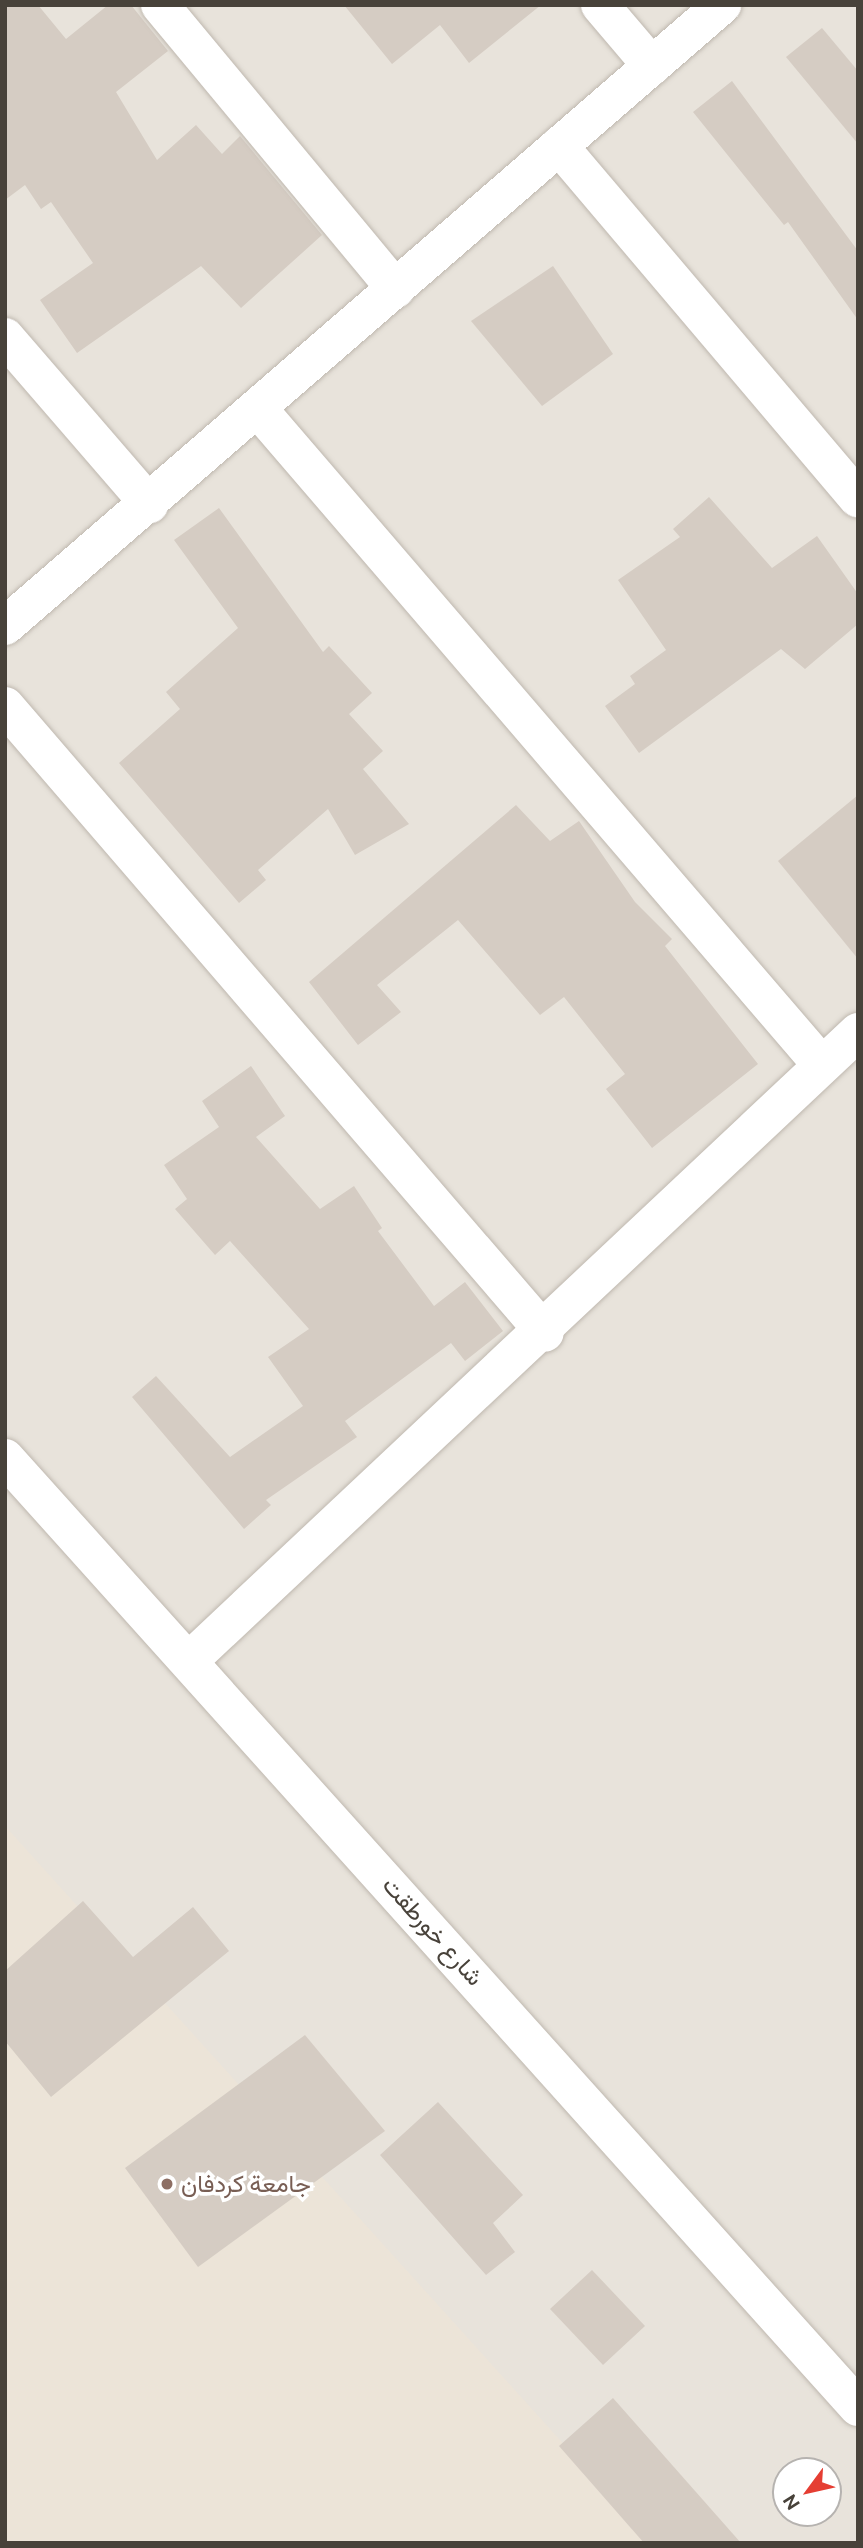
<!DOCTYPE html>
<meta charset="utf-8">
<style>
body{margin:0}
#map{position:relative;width:863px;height:2548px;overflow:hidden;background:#f4f1ec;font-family:Ubuntu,Vazirmatn,sans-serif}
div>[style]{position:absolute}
.residential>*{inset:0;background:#e8e3db}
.education>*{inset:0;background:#ece4d8}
.building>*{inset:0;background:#d5ccc3}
.roads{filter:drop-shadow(0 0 2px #bfb8af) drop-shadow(0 0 2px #bfb8af)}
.minor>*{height:38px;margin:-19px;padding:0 19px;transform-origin:19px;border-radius:19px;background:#fff}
.dots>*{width:19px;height:19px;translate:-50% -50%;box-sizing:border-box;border:4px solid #fff;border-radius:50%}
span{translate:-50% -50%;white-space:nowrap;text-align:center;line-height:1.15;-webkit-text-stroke:7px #fff;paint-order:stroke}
.street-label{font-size:24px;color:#48423a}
.education-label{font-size:24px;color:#785e54}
.left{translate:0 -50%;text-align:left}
.frame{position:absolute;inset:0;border:7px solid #48423a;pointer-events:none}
.north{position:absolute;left:772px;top:2457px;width:70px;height:70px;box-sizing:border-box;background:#fff;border:2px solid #b6b3b0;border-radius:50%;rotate:237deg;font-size:19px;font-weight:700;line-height:28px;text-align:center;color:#48423a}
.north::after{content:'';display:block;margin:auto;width:24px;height:32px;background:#e53e33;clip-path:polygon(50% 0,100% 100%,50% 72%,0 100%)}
</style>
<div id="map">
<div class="residential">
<i style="clip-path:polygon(evenodd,5px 5px,858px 5px,858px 2543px,5px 2543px,5px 5px,786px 2471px,828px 2471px,828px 2513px,786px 2513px,786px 2471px)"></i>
</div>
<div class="education">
<i style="clip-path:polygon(5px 1826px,653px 2543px,5px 2543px)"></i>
</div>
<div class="building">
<i style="clip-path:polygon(5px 5px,38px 5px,66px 39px,108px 5px,131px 5px,168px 51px,116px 92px,157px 160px,196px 125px,222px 154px,240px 136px,322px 235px,241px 308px,201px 266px,77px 353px,40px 300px,93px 263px,51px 202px,41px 209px,25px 185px,5px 200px)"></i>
<i style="clip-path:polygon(344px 5px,541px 5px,469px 63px,440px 25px,392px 64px)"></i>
<i style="clip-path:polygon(822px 28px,858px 71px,858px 144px,786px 57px)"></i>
<i style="clip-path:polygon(732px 81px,858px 251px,858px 320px,788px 222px,784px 225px,693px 112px)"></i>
<i style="clip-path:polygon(553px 266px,613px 354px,542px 406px,471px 321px)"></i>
<i style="clip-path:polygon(709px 497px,772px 568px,817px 536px,858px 594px,858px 624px,805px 669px,781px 649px,639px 753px,605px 706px,635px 684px,630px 676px,666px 650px,618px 580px,680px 537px,673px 529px)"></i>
<i style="clip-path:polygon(219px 508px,323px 652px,329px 646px,372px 693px,349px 714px,383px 751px,363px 769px,409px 824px,355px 855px,328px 809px,258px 870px,266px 880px,239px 903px,119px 763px,180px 709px,166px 692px,238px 628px,174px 540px)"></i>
<i style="clip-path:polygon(858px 795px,858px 959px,778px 861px)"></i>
<i style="clip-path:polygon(516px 805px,550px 841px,579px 821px,635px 902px,672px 939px,665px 946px,758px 1064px,652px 1148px,606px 1089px,625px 1074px,564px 997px,540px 1015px,458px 920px,377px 985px,401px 1012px,358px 1045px,309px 982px)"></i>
<i style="clip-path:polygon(251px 1066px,285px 1116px,256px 1137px,320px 1209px,354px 1186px,382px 1228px,378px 1231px,434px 1306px,465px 1282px,503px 1331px,465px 1361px,451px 1343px,345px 1421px,357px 1437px,266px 1500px,271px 1505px,244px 1529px,132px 1397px,156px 1376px,230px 1457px,303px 1406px,268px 1357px,309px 1329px,230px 1241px,215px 1255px,175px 1209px,187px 1199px,164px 1165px,219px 1127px,202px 1101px)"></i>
<i style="clip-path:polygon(83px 1901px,133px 1957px,193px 1907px,229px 1951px,51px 2097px,5px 2041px,5px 1971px)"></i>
<i style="clip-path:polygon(305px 2035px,385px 2131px,198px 2267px,125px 2168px)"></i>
<i style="clip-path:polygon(438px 2102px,523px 2195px,493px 2223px,515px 2252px,486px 2275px,380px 2155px)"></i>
<i style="clip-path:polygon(592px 2270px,645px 2326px,603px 2365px,550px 2309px)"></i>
<i style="clip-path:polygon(613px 2398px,741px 2543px,644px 2543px,559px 2446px)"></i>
</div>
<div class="roads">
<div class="minor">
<i style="left:160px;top:5px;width:369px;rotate:50.3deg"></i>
<i style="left:600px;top:5px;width:80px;rotate:49.6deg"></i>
<i style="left:559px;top:146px;width:462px;rotate:49.7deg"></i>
<i style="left:5px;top:337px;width:221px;rotate:49.2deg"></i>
<i style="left:259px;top:410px;width:862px;rotate:49.33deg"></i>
<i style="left:5px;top:626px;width:949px;rotate:-40.9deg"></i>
<i style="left:5px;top:706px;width:827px;rotate:49.26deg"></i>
<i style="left:5px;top:1458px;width:1276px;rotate:48.05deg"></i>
<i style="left:192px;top:1658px;width:914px;rotate:-43.23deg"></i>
</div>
</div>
<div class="dots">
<i style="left:167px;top:2184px;background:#8d6e63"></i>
</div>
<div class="street-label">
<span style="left:433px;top:1931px;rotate:48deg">شارع خورطقت</span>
</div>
<div class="education-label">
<span class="left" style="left:181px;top:2184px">جامعة كردفان</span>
</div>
<div class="frame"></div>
<div class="north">N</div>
</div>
